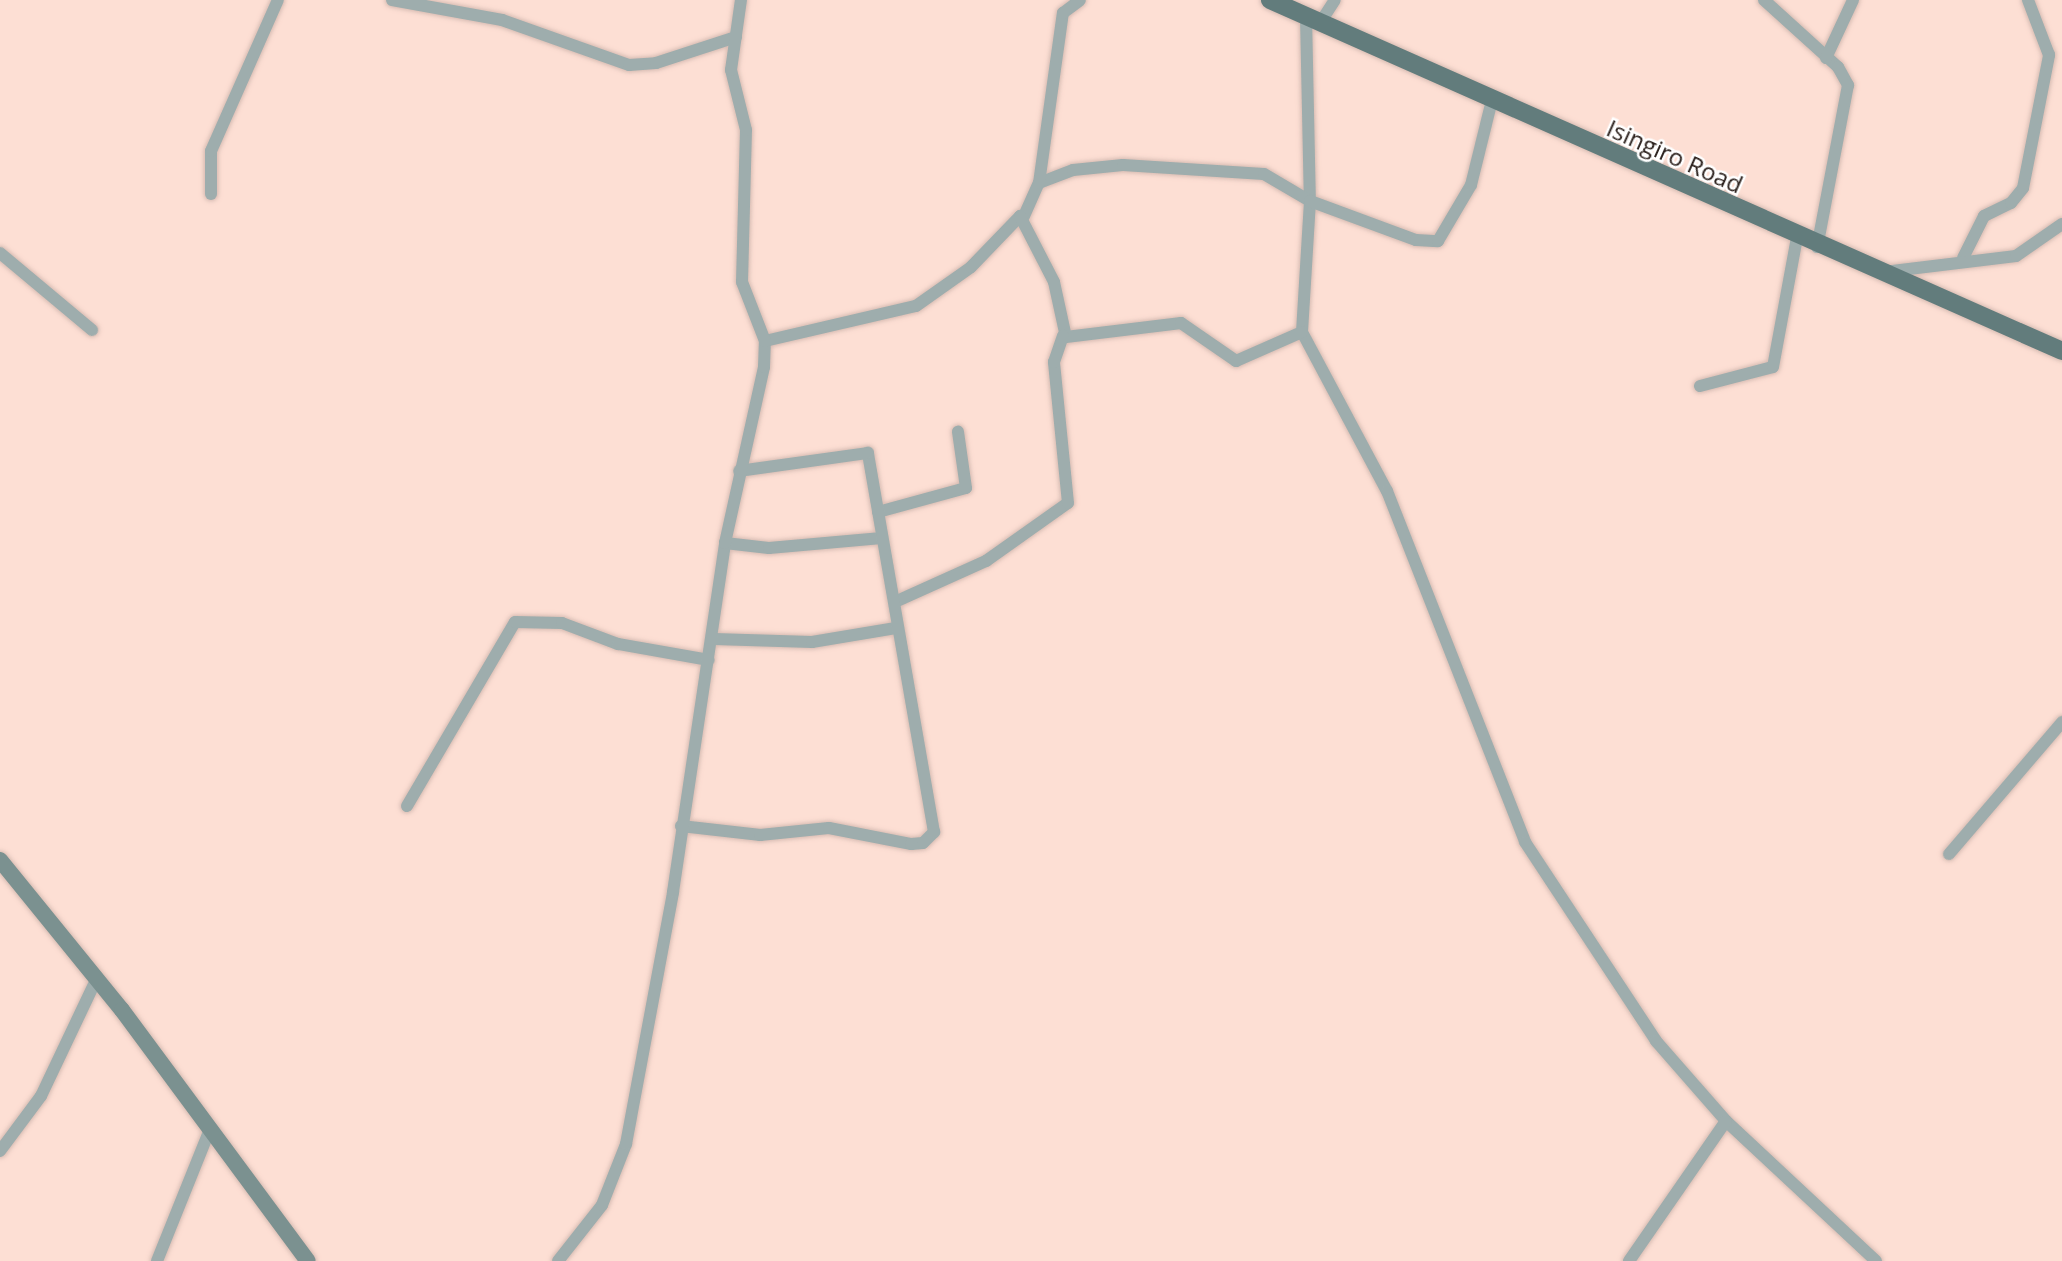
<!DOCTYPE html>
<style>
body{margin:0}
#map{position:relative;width:2062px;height:1261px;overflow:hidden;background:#fddfd4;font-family:"Open Sans",sans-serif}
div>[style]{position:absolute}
.roads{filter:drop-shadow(0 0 2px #d7bcb3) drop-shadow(0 0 2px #d7bcb3)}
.minor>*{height:12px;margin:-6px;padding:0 6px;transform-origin:6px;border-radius:6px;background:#9eadad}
.secondary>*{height:16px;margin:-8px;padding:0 8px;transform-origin:8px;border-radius:8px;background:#7b9190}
.primary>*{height:18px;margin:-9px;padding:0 9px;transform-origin:9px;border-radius:9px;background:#627c7c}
span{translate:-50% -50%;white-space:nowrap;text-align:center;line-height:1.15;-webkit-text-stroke:5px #fff;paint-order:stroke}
.street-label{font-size:24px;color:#2a1f1b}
</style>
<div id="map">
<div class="roads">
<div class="minor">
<i style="left:392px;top:0;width:112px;rotate:10.3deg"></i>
<i style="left:502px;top:20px;width:135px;rotate:19.5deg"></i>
<i style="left:629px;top:65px;width:27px;rotate:-4deg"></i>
<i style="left:656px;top:63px;width:84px;rotate:-18deg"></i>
<i style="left:1764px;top:0;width:100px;rotate:42.2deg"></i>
<i style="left:1838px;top:67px;width:21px;rotate:61deg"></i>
<i style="left:1848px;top:85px;width:165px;rotate:100.8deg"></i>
<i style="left:1306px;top:16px;width:185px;rotate:88.8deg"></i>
<i style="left:1310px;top:201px;width:131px;rotate:93.5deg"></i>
<i style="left:1302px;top:332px;width:180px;rotate:61.9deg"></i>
<i style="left:1387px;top:491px;width:377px;rotate:68.5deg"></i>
<i style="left:1525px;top:842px;width:238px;rotate:56.6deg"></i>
<i style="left:1656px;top:1041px;width:106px;rotate:48.8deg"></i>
<i style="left:1726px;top:1121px;width:205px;rotate:43deg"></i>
<i style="left:1320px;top:23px;width:27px;rotate:-57deg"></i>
<i style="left:1826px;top:58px;width:64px;rotate:-65deg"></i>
<i style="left:1039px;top:183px;width:36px;rotate:-21deg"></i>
<i style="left:1073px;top:170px;width:50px;rotate:-5.7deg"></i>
<i style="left:1123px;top:165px;width:141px;rotate:3.7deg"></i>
<i style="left:1264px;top:174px;width:53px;rotate:30.4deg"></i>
<i style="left:1310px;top:201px;width:113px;rotate:20.2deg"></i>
<i style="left:1416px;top:240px;width:22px;rotate:3deg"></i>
<i style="left:1438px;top:241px;width:65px;rotate:-59.5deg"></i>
<i style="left:1471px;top:185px;width:88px;rotate:-76.1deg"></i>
<i style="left:211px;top:194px;width:43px;rotate:-90deg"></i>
<i style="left:211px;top:151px;width:165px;rotate:-66.1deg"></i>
<i style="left:1024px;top:216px;width:36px;rotate:-66deg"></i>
<i style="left:1039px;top:183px;width:172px;rotate:-82deg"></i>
<i style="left:1063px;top:13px;width:21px;rotate:-37deg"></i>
<i style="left:0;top:253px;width:120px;rotate:39.9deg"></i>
<i style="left:1963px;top:258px;width:47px;rotate:-63.4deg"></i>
<i style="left:1984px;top:216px;width:30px;rotate:-26deg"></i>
<i style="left:2011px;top:203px;width:19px;rotate:-51deg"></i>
<i style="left:2023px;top:188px;width:136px;rotate:-78.9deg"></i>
<i style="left:2049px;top:55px;width:59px;rotate:-110.9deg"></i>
<i style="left:1884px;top:272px;width:133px;rotate:-6.9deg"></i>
<i style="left:2016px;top:256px;width:56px;rotate:-34.8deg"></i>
<i style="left:765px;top:341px;width:155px;rotate:-13.1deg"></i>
<i style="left:916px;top:306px;width:67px;rotate:-35.3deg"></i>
<i style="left:971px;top:267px;width:71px;rotate:-46.1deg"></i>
<i style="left:1020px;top:216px;width:74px;rotate:62.7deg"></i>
<i style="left:1054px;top:282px;width:56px;rotate:77.7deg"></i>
<i style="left:1066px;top:337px;width:116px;rotate:-6.9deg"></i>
<i style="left:1181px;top:323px;width:67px;rotate:34.6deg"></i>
<i style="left:1236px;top:361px;width:72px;rotate:-23.7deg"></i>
<i style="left:1700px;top:386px;width:75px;rotate:-14.6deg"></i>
<i style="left:1773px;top:367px;width:132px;rotate:-79.5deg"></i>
<i style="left:878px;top:512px;width:91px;rotate:-15.3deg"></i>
<i style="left:966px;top:488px;width:57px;rotate:-98.1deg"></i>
<i style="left:725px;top:543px;width:44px;rotate:6.5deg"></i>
<i style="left:769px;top:548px;width:113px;rotate:-5.1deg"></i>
<i style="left:897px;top:601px;width:98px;rotate:-24.2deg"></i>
<i style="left:986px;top:561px;width:100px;rotate:-35.3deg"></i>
<i style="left:1068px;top:503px;width:142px;rotate:-95.7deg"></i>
<i style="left:1054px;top:362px;width:28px;rotate:-71deg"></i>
<i style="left:714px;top:639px;width:98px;rotate:1.8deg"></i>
<i style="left:812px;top:642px;width:85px;rotate:-9.5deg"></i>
<i style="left:407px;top:806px;width:213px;rotate:-59.6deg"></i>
<i style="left:515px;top:622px;width:47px;rotate:1.2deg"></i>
<i style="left:562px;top:623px;width:60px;rotate:20.6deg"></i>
<i style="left:618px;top:644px;width:92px;rotate:10deg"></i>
<i style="left:681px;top:826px;width:80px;rotate:6.5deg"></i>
<i style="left:760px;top:835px;width:69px;rotate:-5.8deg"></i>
<i style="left:829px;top:828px;width:84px;rotate:11deg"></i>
<i style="left:911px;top:844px;width:12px;rotate:-5deg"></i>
<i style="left:923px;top:843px;width:16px;rotate:-45deg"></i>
<i style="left:934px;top:832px;width:385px;rotate:-99.9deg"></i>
<i style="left:868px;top:453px;width:130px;rotate:172.1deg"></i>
<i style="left:1949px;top:854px;width:174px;rotate:-49.4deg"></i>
<i style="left:0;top:1151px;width:69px;rotate:-53.3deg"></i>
<i style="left:41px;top:1096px;width:131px;rotate:-64.6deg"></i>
<i style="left:157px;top:1261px;width:144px;rotate:-68.1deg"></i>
<i style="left:558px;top:1261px;width:71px;rotate:-51.8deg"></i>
<i style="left:602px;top:1205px;width:66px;rotate:-68.5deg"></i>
<i style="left:626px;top:1144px;width:256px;rotate:-79.4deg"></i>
<i style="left:673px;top:892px;width:353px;rotate:-81.5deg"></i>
<i style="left:725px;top:543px;width:180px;rotate:-77.5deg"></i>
<i style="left:764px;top:367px;width:26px;rotate:-88deg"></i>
<i style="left:765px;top:341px;width:63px;rotate:-111.3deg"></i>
<i style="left:742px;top:282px;width:152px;rotate:-88.5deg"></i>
<i style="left:746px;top:130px;width:62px;rotate:-104deg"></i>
<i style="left:731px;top:70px;width:71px;rotate:-81.9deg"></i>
<i style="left:1629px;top:1261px;width:170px;rotate:-55.3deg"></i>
</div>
<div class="secondary">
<i style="left:0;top:860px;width:193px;rotate:50.9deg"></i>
<i style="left:122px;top:1010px;width:312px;rotate:53.5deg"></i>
</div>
<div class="primary">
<i style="left:1270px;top:0;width:866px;rotate:23.9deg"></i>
</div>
</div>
<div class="street-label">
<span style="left:1675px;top:156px;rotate:24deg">Isingiro Road</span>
</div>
</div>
